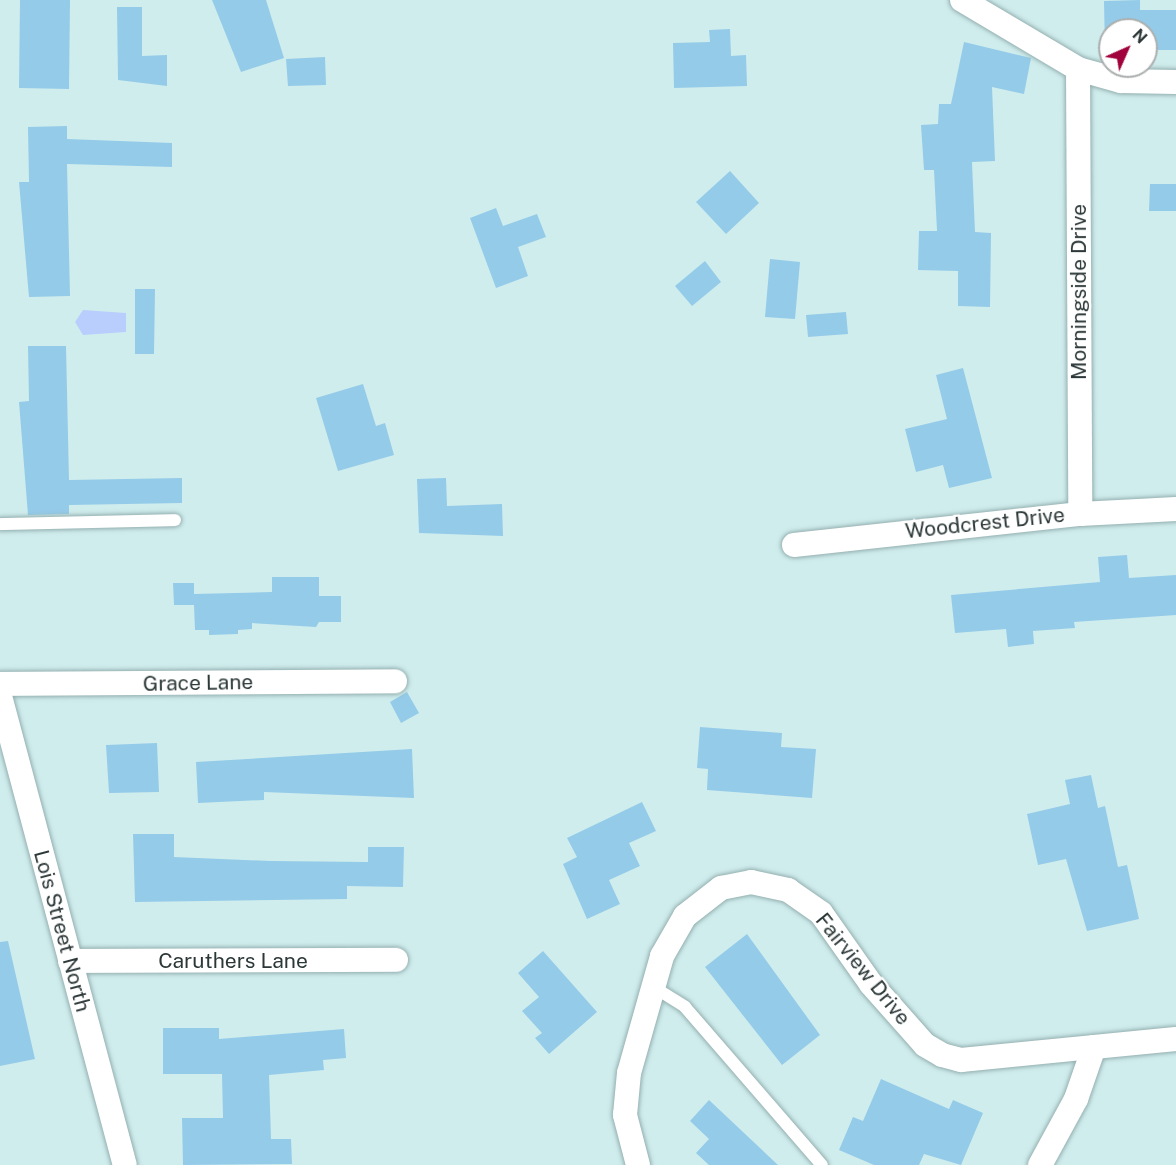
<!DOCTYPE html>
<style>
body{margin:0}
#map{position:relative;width:1176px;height:1165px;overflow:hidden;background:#d0eded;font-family:"Public Sans",sans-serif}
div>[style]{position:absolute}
.water>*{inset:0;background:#bacefe}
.building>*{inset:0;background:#94cbe9}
.roads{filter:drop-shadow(0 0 2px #94afaf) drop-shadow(0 0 2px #94afaf)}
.lane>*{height:12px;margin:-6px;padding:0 6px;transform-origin:6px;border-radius:6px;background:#fff}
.street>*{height:24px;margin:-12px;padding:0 12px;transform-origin:12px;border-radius:12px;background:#fff}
span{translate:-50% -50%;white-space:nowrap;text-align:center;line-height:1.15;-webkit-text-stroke:4.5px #fff;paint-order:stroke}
.street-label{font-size:21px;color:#2c3737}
.north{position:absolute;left:1098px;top:18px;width:60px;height:60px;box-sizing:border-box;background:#fff;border:2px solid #abafaf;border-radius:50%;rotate:45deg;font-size:16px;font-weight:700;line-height:24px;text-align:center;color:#2c3737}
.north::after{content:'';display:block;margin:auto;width:21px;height:27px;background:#a1023b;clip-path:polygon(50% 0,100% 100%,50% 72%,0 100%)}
</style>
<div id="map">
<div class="water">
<i style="clip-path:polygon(83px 310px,126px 313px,126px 332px,83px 335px,75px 322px)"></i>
</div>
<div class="building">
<i style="clip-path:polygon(20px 0,70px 0,69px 89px,19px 88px)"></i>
<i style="clip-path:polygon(212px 0,266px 0,284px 58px,241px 72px)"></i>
<i style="clip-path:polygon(1140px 0,1140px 10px,1176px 10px,1176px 50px,1146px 50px,1146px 30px,1110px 30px,1110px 51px,1105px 51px,1104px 1px)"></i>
<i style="clip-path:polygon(117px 7px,142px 7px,142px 56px,167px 55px,167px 86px,118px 80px)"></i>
<i style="clip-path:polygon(730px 29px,731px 56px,746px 55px,747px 86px,674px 88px,673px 43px,710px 42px,709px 30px)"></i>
<i style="clip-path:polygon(964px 42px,1031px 58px,1024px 94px,992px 87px,995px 161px,972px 162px,975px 232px,991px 233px,990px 307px,958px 306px,958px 271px,918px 270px,919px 231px,937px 231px,934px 170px,924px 170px,921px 125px,938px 124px,939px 104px,951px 104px)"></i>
<i style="clip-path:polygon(325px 57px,326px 85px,288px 86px,286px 59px)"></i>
<i style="clip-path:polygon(67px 126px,67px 139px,172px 143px,172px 167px,67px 164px,70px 296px,29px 297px,19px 182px,29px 182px,28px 127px)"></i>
<i style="clip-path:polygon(730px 171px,759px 203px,726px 234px,696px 202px)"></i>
<i style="clip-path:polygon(1150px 184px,1176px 184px,1176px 211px,1149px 211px)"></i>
<i style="clip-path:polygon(496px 208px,503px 226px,537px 214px,546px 237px,518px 247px,528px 276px,496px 288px,470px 218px)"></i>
<i style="clip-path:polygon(770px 259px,800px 262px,795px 319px,765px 317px)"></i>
<i style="clip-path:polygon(705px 261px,721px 282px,692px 306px,675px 286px)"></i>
<i style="clip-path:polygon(135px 289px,155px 289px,154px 354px,135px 354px)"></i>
<i style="clip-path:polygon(846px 312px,848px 334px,808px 337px,806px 315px)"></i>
<i style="clip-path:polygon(28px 346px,66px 346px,69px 480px,182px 478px,182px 503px,69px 505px,69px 514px,28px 515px,19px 402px,29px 401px)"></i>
<i style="clip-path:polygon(963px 368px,992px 478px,949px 488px,943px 465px,916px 472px,905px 429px,947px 419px,936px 375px)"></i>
<i style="clip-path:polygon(363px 384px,376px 426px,385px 423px,394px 455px,338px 471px,316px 398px)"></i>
<i style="clip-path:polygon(446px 478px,447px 506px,502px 504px,503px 536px,419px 533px,417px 479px)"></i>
<i style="clip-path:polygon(1127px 555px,1129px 578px,1176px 575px,1176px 615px,1074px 622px,1075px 628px,1033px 631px,1034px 644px,1008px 647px,1006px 629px,955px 633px,951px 595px,1100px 582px,1098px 557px)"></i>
<i style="clip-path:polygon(272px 577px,319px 577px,319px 596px,341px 596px,341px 622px,319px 622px,316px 627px,252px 623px,252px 629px,238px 630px,238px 634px,209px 635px,209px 630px,195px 630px,194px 605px,174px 605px,173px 583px,194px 583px,194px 594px,272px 592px)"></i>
<i style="clip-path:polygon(407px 692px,419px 713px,401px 723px,390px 702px)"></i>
<i style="clip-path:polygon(700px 727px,782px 733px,781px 747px,816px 749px,812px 798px,707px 790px,708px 769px,697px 768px)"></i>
<i style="clip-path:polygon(157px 743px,159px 792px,109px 793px,106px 745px)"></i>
<i style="clip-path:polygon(412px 749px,414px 798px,264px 792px,264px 800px,198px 803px,196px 762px)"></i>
<i style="clip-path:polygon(1091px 775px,1098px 808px,1105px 806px,1118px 867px,1127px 865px,1139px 919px,1087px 931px,1066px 859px,1038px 865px,1027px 814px,1070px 804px,1065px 780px)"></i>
<i style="clip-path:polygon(642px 802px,656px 831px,629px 843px,640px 866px,609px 880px,620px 904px,587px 919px,563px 864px,577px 857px,567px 838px)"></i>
<i style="clip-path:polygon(133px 834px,174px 834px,174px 857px,270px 861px,368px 862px,368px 847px,404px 847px,403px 887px,347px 886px,347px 899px,135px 902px)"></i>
<i style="clip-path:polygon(747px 934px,820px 1035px,782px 1065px,705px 967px)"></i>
<i style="clip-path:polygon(8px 941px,35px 1059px,0 1066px,0 942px)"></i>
<i style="clip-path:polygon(543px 951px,597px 1012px,549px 1054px,535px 1038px,542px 1033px,522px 1011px,539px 997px,518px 973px)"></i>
<i style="clip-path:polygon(163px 1028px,219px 1028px,219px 1039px,344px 1029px,346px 1058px,323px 1060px,324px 1070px,269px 1075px,271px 1139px,291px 1139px,292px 1164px,183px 1165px,182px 1118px,223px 1118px,222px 1074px,163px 1074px)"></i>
<i style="clip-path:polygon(881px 1079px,949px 1109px,953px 1100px,983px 1113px,961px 1165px,924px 1154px,919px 1165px,874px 1165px,839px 1150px,853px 1117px,863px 1121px)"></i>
<i style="clip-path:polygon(709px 1100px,778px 1165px,709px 1165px,696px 1153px,709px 1139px,690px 1121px)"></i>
</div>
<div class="roads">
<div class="lane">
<i style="left:0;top:524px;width:175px;rotate:-1.3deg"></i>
<i style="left:652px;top:986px;width:39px;rotate:32deg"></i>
<i style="left:685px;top:1007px;width:209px;rotate:49.1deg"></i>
</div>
<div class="street">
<i style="left:962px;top:0;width:135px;rotate:30.7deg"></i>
<i style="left:1078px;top:69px;width:45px;rotate:15.6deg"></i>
<i style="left:1121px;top:81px;width:55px;rotate:1deg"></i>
<i style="left:1078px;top:69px;width:445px;rotate:89.7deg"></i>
<i style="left:794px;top:545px;width:288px;rotate:-6.2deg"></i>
<i style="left:1080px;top:514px;width:96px;rotate:-3deg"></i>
<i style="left:0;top:684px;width:395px;rotate:-0.4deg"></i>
<i style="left:0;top:696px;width:485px;rotate:75.1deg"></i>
<i style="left:70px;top:961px;width:326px;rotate:-0.2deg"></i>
<i style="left:1094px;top:1047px;width:82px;rotate:-5.6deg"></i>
<i style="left:638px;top:1165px;width:52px;rotate:-104.6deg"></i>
<i style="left:625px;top:1115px;width:42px;rotate:-84.6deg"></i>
<i style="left:629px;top:1073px;width:122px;rotate:-74.2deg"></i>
<i style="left:662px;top:956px;width:46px;rotate:-60.1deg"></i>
<i style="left:685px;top:916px;width:46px;rotate:-37.9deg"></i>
<i style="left:721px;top:888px;width:31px;rotate:-11deg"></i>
<i style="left:751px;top:882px;width:38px;rotate:12deg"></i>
<i style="left:788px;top:890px;width:40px;rotate:34.9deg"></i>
<i style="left:821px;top:913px;width:87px;rotate:54.8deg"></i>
<i style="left:871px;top:984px;width:81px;rotate:48.5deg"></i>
<i style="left:925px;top:1045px;width:20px;rotate:30deg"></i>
<i style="left:942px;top:1055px;width:20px;rotate:15deg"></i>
<i style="left:961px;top:1060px;width:134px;rotate:-5.6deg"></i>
<i style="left:1094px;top:1047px;width:55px;rotate:109.1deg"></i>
<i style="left:1076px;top:1099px;width:75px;rotate:118.6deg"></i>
</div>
</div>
<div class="street-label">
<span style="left:1079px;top:292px;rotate:-90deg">Morningside Drive</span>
<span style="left:985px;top:523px;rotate:-6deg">Woodcrest Drive</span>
<span style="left:198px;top:683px;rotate:-1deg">Grace Lane</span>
<span style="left:62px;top:931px;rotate:75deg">Lois Street North</span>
<span style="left:233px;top:961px">Caruthers Lane</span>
<span style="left:863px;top:969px;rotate:51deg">Fairview Drive</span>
</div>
<div class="north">N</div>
</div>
